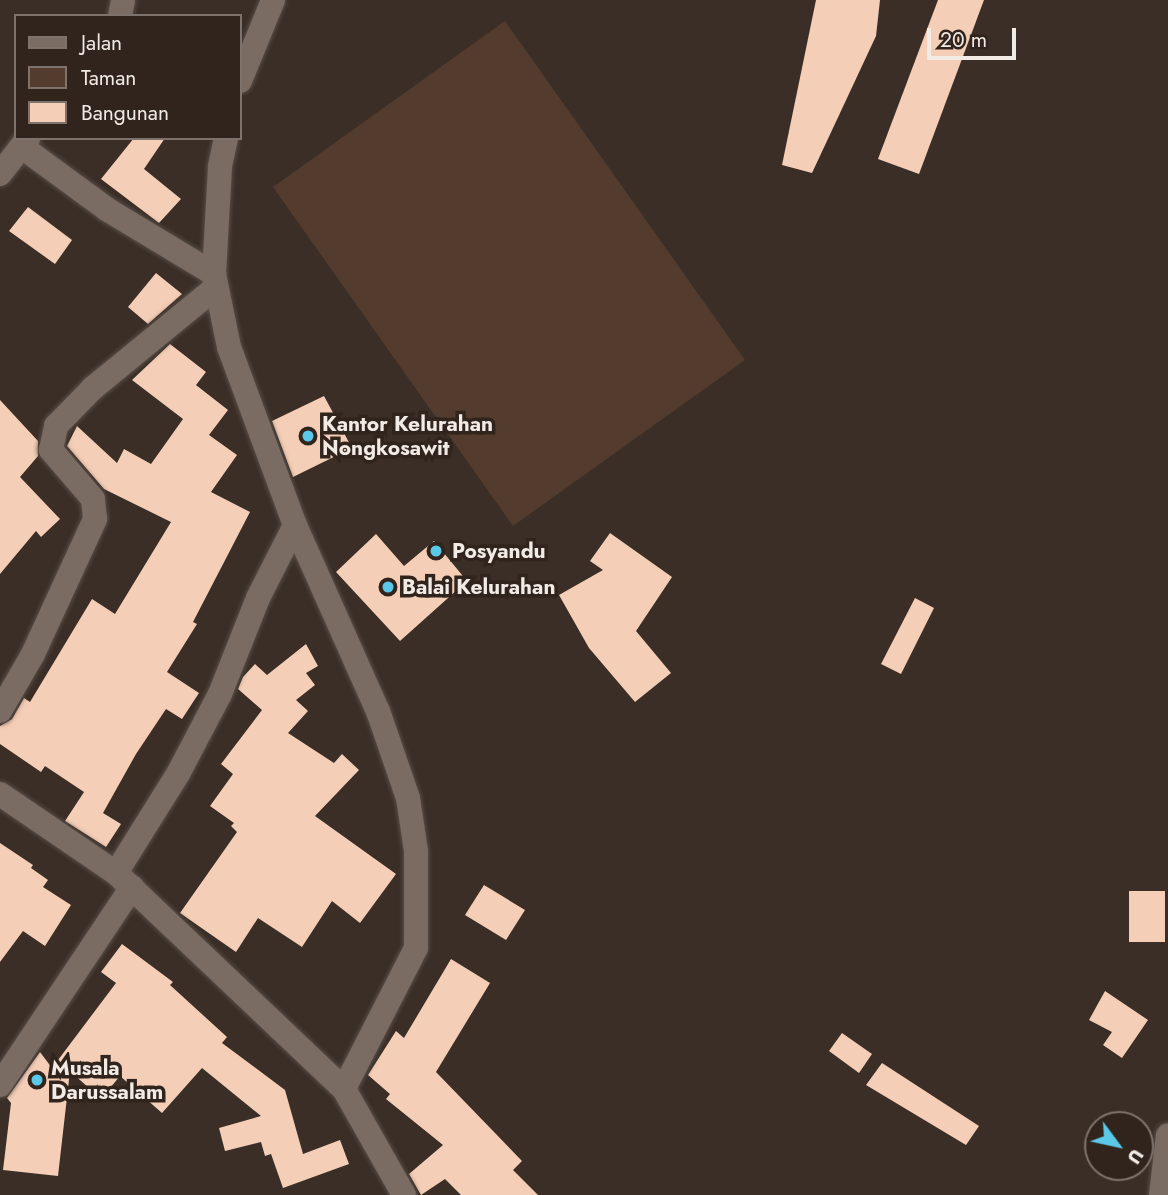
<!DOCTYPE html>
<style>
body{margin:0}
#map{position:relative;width:1168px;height:1195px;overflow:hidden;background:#3a2e26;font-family:Jost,sans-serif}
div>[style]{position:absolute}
.green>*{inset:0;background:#533c2e}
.building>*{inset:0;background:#f5ceb7}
.roads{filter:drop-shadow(0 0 2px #574d47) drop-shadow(0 0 2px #574d47)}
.minor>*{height:24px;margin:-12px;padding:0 12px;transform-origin:12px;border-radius:12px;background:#7a6b63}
.dots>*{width:19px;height:19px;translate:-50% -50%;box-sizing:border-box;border:4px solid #30241c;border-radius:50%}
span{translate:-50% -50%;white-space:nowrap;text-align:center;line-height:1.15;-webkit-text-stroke:7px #30241c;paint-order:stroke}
.poi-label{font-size:21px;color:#f2eae5;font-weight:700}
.left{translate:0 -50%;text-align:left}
.legend{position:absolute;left:14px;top:14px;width:228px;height:126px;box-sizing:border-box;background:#30241c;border:2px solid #7e736c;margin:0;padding:9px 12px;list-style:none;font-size:21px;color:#f2eae5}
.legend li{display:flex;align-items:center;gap:14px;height:35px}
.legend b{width:35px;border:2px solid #7e736c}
.north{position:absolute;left:1084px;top:1111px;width:70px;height:70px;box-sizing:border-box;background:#30241c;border:2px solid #7e736c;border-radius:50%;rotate:123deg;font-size:19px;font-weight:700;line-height:28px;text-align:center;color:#f2eae5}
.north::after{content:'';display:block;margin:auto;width:24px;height:32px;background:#5ac8e6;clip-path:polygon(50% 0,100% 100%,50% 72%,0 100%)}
.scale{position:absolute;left:927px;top:28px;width:89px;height:32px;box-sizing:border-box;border:4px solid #f2eae5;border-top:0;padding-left:9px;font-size:21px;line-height:24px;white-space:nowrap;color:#f2eae5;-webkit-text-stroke:5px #30241c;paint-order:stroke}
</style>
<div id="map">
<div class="green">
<i style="clip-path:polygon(505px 21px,745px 360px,513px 526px,273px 187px)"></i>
</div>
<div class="building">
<i style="clip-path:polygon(816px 0,880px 0,876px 36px,812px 173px,782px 165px)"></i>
<i style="clip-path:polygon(938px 0,984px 0,919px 174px,878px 159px)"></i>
<i style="clip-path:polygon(134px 138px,165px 138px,144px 169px,181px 199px,159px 223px,101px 179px)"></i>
<i style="clip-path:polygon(28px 207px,72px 240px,55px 264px,9px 231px)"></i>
<i style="clip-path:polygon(156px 273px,182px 294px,148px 324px,128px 307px)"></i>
<i style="clip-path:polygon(170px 344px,206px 372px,196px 385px,228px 410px,209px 435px,237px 455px,211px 492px,250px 512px,193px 622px,197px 624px,167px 672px,199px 693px,182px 719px,166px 709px,136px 754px,103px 813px,121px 824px,106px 847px,65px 821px,84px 792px,45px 766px,41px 772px,0 744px,0 726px,12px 719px,24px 698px,30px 702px,92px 599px,115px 614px,171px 522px,104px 489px,67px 446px,77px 426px,117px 463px,124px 449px,151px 464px,183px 419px,132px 380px)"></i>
<i style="clip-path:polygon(324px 396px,352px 448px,293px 477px,272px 421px)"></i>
<i style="clip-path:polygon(0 400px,38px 441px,38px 456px,20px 477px,60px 519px,41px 537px,36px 531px,0 574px)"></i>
<i style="clip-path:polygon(610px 533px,672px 577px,636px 631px,671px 673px,635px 702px,589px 648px,559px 595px,603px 570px,590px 561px)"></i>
<i style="clip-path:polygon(376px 534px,404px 566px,434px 541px,467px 581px,400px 641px,336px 572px)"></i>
<i style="clip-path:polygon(915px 598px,934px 608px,901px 674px,881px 664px)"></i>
<i style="clip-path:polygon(306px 644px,318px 666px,306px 673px,315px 685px,296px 700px,308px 711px,288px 733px,334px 763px,342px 754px,359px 770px,315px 816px,396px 874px,360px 923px,332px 901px,302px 947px,258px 918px,236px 952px,180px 913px,237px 832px,231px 826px,234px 823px,210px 806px,233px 774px,221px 764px,262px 710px,238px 689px,243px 677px,255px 664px,267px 675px)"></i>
<i style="clip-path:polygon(0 843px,33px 865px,31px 868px,48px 880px,43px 887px,71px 905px,45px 946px,23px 931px,0 962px)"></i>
<i style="clip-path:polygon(484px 885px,525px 910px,506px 940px,465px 915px)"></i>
<i style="clip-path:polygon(1129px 891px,1165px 891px,1165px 942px,1129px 942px)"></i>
<i style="clip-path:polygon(122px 944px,173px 982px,170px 985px,227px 1037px,222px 1043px,285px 1090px,303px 1154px,340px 1140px,349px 1164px,283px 1188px,271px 1154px,265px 1156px,261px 1142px,225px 1151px,219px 1128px,261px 1116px,202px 1068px,162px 1113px,120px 1076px,101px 1099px,70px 1071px,58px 1176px,3px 1170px,11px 1103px,7px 1098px,40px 1052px,52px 1068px,116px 983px,101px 972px)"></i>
<i style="clip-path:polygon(451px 959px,490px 983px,436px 1072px,522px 1161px,513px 1170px,538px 1195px,461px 1195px,445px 1179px,421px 1195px,409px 1174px,443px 1145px,386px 1099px,390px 1094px,368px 1075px,396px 1031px,404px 1038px)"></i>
<i style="clip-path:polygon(1105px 991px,1148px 1020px,1122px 1058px,1103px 1045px,1112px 1032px,1089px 1020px)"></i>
<i style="clip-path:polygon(842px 1033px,872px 1054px,859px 1073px,829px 1051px)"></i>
<i style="clip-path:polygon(882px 1063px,979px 1126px,966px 1145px,866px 1085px)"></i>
</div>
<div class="roads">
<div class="minor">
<i style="left:120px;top:16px;width:16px;rotate:-79deg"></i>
<i style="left:240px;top:81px;width:87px;rotate:-67.8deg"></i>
<i style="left:226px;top:138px;width:30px;rotate:102deg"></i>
<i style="left:220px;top:167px;width:107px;rotate:93.2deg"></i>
<i style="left:214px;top:274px;width:75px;rotate:78.4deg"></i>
<i style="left:229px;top:347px;width:190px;rotate:69.7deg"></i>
<i style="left:295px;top:525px;width:204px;rotate:66deg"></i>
<i style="left:378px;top:711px;width:92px;rotate:71deg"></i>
<i style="left:408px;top:798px;width:54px;rotate:81.4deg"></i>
<i style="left:416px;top:851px;width:97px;rotate:90deg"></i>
<i style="left:416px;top:948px;width:158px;rotate:117.1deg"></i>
<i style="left:22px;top:147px;width:107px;rotate:36.2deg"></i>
<i style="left:108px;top:210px;width:124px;rotate:31.1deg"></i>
<i style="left:0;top:174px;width:46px;rotate:-52.1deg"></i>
<i style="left:0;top:711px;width:66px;rotate:-59.9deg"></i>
<i style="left:33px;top:654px;width:149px;rotate:-65.3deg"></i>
<i style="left:95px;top:519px;width:20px;rotate:-96deg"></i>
<i style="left:93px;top:499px;width:65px;rotate:-130.6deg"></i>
<i style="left:51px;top:450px;width:25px;rotate:-78deg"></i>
<i style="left:56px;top:426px;width:53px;rotate:-45.8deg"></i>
<i style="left:93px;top:388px;width:158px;rotate:-39.3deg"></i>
<i style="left:0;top:794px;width:140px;rotate:34.3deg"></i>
<i style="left:116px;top:873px;width:314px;rotate:43.5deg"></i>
<i style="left:344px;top:1089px;width:122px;rotate:60.5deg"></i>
<i style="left:116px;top:873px;width:119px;rotate:-58deg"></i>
<i style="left:179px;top:772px;width:88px;rotate:-62.3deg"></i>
<i style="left:220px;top:694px;width:103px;rotate:-68.4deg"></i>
<i style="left:258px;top:598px;width:82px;rotate:-63.1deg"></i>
<i style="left:0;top:1085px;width:238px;rotate:-56.3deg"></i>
<i style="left:1161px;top:1195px;width:60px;rotate:-83.3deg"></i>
</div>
</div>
<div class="dots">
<i style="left:308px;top:436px;background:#5ac8e6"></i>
<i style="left:436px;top:551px;background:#5ac8e6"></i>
<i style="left:388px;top:587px;background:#5ac8e6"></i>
<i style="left:37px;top:1080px;background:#5ac8e6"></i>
</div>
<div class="poi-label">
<span class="left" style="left:322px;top:436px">Kantor Kelurahan<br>Nongkosawit</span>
<span class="left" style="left:452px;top:551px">Posyandu</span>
<span class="left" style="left:402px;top:587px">Balai Kelurahan</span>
<span class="left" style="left:51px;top:1080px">Musala<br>Darussalam</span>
</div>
<ul class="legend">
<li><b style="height:9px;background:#7a6b63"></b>Jalan</li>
<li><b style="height:19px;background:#533c2e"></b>Taman</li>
<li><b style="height:19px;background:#f5ceb7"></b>Bangunan</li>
</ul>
<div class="north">U</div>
<div class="scale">20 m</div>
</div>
